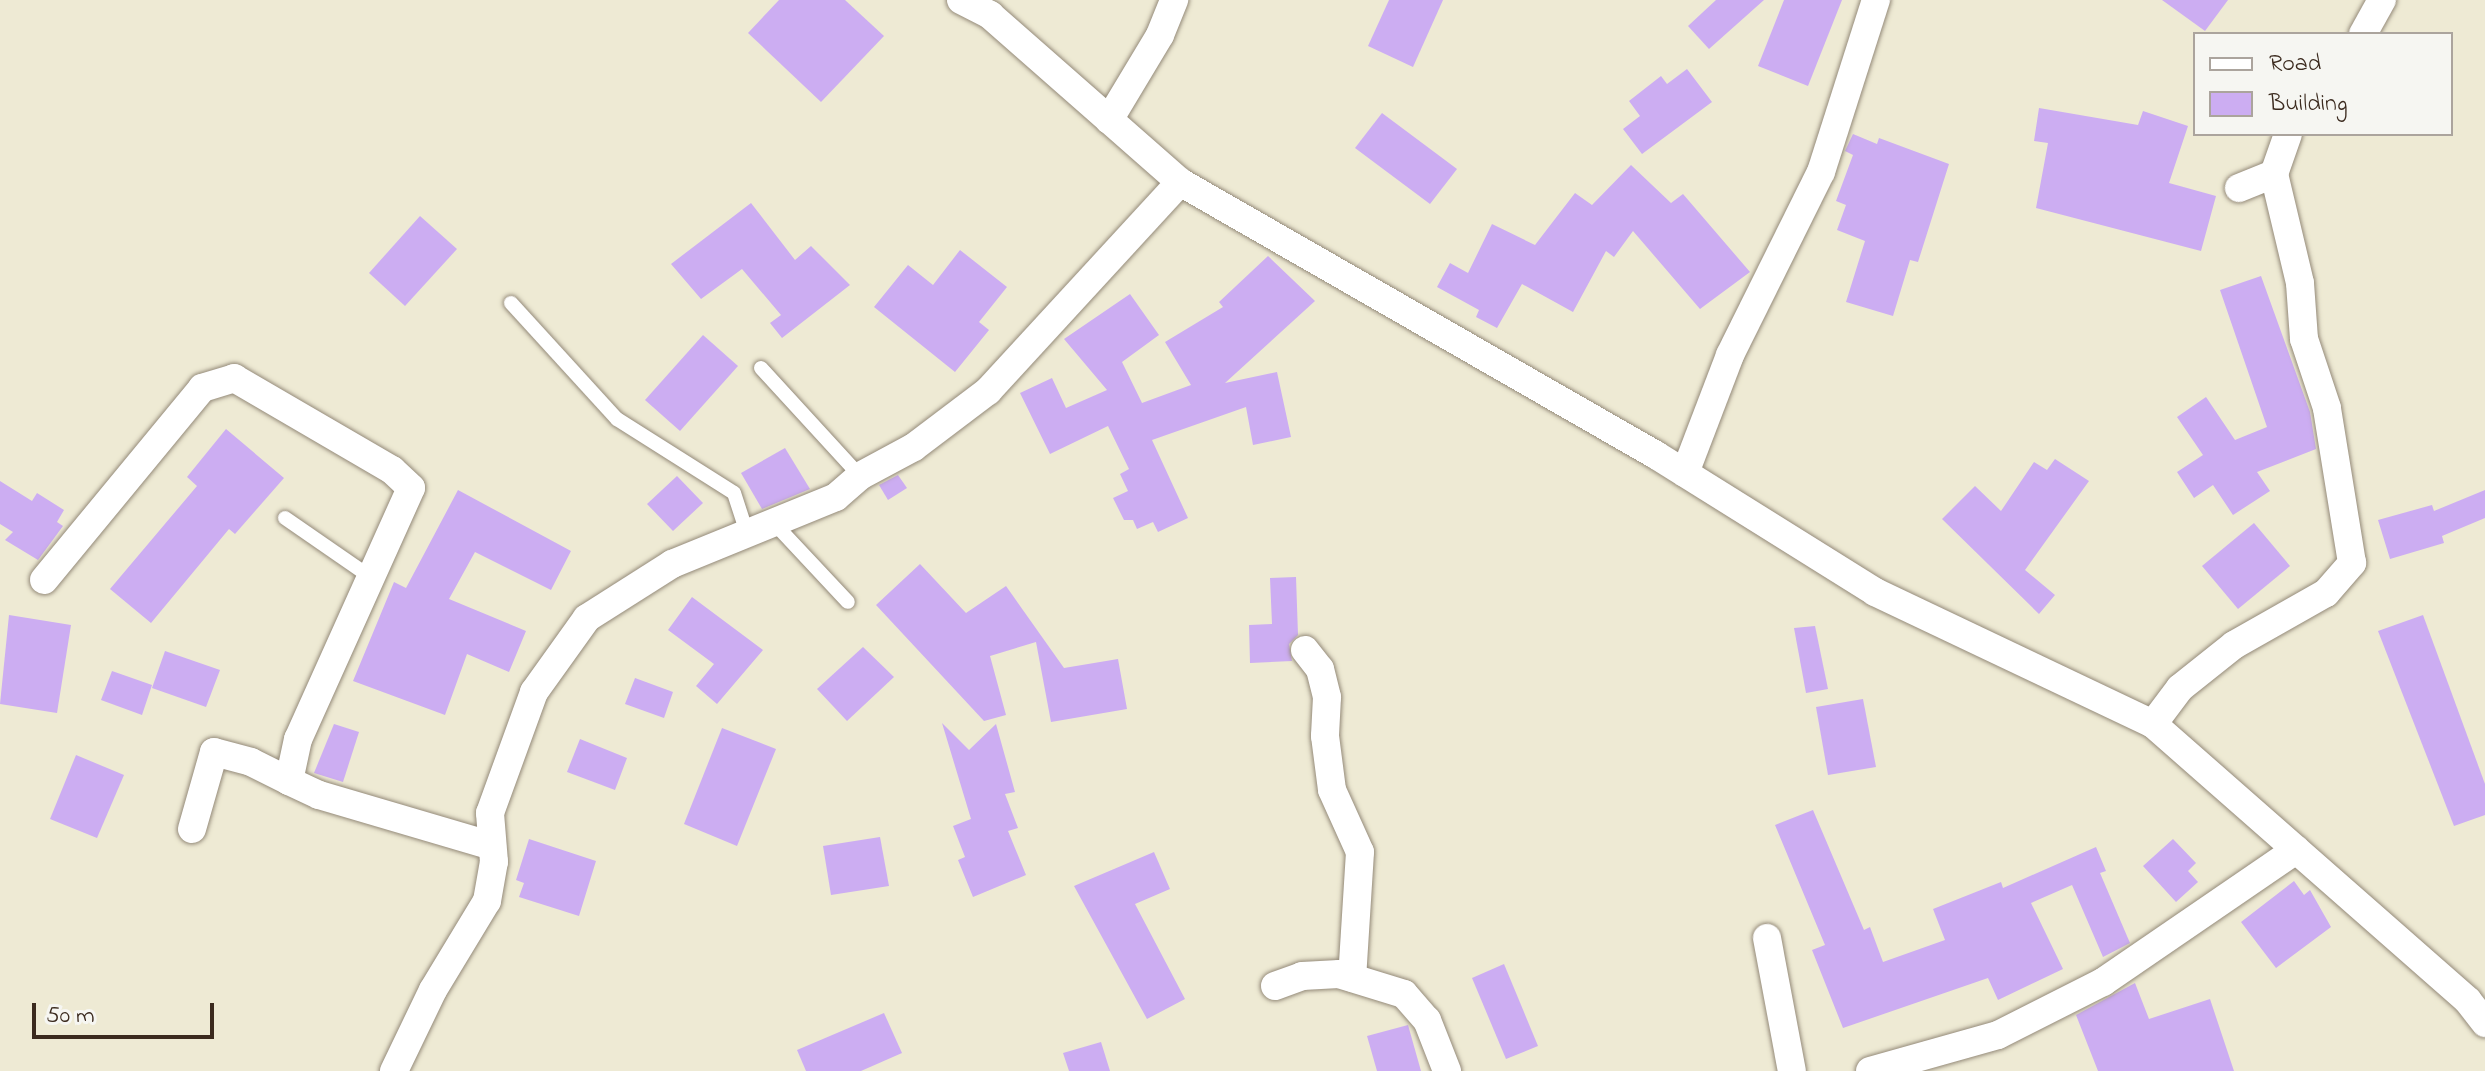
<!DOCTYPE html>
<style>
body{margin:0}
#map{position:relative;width:2485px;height:1071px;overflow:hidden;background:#eeead4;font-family:"Indie Flower",sans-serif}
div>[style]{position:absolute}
.building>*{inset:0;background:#ccadf2}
.roads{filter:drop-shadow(0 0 2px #948a79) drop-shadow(0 0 2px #948a79)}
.service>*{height:14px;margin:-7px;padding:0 7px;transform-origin:7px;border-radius:7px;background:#fff}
.minor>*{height:28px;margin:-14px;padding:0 14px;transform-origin:14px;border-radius:14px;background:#fff}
span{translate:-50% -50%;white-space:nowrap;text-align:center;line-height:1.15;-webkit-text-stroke:7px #f6f6f2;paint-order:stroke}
.legend{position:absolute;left:2193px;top:32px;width:260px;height:104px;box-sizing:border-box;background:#f6f6f2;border:2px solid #aba49d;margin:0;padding:10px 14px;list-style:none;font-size:24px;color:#3b2a1e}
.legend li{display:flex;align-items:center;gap:16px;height:40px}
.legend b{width:40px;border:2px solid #aba49d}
.scale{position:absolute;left:32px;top:1003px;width:182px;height:36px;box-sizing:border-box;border:4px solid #3b2a1e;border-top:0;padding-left:10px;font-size:24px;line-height:28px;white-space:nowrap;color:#3b2a1e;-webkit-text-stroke:6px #f6f6f2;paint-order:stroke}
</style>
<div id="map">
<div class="building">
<i style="clip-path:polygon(779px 0,845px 0,884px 36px,821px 102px,748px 33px)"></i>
<i style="clip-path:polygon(1389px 0,1443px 0,1413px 67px,1368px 46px)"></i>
<i style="clip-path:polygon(1716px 0,1764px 0,1709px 49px,1688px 26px)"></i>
<i style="clip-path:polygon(1784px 0,1842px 0,1808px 86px,1758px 66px)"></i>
<i style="clip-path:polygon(2162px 0,2228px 0,2205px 31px)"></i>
<i style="clip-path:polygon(1687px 69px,1712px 102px,1642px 154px,1623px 129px,1640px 116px,1629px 101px,1661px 76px,1667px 84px)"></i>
<i style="clip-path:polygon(2039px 108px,2138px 125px,2143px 111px,2188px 126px,2169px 183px,2216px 196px,2201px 251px,2036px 208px,2048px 143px,2034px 141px)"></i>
<i style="clip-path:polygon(1382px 113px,1457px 169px,1430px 204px,1355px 148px)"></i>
<i style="clip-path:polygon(1853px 134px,1877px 144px,1879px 138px,1949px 164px,1918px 262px,1910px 260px,1893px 316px,1846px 302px,1865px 241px,1837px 230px,1846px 205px,1836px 201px,1853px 155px,1845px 151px)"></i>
<i style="clip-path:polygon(1631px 165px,1671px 203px,1683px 194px,1750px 272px,1700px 309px,1633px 231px,1614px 257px,1606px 251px,1573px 312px,1522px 284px,1497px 328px,1476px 317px,1479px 310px,1437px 287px,1450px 263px,1468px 273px,1492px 224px,1535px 245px,1575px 193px,1592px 205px)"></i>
<i style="clip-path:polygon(751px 203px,795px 260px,811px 246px,850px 285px,782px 338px,770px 323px,781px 315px,742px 269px,701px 299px,671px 264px)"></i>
<i style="clip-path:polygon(420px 216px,457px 249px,405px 306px,369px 273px)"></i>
<i style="clip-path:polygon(960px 250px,1007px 287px,979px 322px,989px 330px,955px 372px,874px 307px,908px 265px,933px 285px)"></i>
<i style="clip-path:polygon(1268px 256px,1315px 301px,1225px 383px,1277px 372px,1291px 437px,1253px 445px,1246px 407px,1152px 440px,1188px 518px,1158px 532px,1153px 522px,1137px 529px,1133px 520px,1124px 520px,1113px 498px,1128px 491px,1120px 474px,1129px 469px,1108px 426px,1050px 454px,1020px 393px,1052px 378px,1066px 408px,1107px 390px,1064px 339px,1130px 294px,1159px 335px,1122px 362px,1142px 403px,1191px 385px,1165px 342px,1223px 307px,1219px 302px)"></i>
<i style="clip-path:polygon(2261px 276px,2310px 412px,2316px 449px,2257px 472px,2270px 491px,2233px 515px,2213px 485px,2194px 498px,2177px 472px,2203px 455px,2177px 417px,2206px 397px,2235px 440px,2267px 427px,2220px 290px)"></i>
<i style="clip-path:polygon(703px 335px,738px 366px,680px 431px,645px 400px)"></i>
<i style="clip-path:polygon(226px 429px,284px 478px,235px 534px,229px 529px,151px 623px,110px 589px,197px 486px,187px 477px)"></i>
<i style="clip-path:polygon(785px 448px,810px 489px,762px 509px,741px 473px)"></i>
<i style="clip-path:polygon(2055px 459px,2089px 481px,2025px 570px,2055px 595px,2039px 614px,1942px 519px,1975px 486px,2001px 511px,2034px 462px,2047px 470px)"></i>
<i style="clip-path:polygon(898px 475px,907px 488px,888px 500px,879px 485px)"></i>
<i style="clip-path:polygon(677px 476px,703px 503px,673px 531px,647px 504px)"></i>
<i style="clip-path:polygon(0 481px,32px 501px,37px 493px,64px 510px,57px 522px,63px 526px,38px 560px,5px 540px,13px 532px,0 524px)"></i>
<i style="clip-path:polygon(458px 490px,571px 551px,551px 590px,475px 552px,449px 599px,526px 631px,509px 672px,467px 654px,445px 715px,353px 681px,394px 582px,406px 588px)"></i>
<i style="clip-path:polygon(2485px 490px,2485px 518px,2442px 536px,2444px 543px,2390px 559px,2378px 520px,2432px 505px,2434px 511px)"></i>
<i style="clip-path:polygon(2254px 523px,2290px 566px,2238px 609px,2202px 566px)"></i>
<i style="clip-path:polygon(920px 564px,966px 613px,1006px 586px,1064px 668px,1118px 659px,1127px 709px,1051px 722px,1036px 642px,990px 656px,1006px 715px,984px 721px,876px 605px)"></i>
<i style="clip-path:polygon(1296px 577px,1298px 635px,1289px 644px,1292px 661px,1250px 663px,1249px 625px,1272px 624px,1270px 578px)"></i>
<i style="clip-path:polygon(692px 597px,763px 650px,717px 704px,696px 686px,714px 664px,668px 630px)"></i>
<i style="clip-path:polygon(9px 615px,71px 625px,57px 713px,0 704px)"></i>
<i style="clip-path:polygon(2423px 615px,2485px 784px,2485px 815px,2454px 826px,2378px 631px)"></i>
<i style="clip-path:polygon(1815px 626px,1828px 689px,1806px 693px,1794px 628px)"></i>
<i style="clip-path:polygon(863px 647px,894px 677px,847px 721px,817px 689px)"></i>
<i style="clip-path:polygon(165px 651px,220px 670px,206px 707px,152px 688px)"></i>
<i style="clip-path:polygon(112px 671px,152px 685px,142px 715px,101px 700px)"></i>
<i style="clip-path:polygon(635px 678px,673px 692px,664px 718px,625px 704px)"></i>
<i style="clip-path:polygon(1863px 699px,1876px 767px,1828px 775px,1816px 707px)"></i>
<i style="clip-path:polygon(942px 723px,969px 750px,996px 724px,1015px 792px,1005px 794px,1018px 828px,1008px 831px,1026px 875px,973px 897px,958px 860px,965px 857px,953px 826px,971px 819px)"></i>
<i style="clip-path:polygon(334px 724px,359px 732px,343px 782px,314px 773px)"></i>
<i style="clip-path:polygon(722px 728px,776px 749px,737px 846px,684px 824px)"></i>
<i style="clip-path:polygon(580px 739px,627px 758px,615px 790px,567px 772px)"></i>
<i style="clip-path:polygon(76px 755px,124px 775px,97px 838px,50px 819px)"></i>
<i style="clip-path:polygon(1813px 810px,1864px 930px,1870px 927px,1883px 962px,1945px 940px,1933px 909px,2001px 882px,2003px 888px,2096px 847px,2106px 871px,2100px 873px,2130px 943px,2103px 957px,2072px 885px,2031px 903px,2063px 969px,1998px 1000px,1988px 978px,1843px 1028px,1812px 950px,1825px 945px,1775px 825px)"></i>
<i style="clip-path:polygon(880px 837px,889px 886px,831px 895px,823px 846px)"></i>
<i style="clip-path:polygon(529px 839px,596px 861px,579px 916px,519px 897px,524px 883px,516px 880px)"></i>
<i style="clip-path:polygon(2173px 839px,2196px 863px,2188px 871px,2198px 882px,2176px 902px,2143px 866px)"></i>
<i style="clip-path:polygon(1154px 852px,1170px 889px,1135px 904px,1185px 999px,1147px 1019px,1074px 886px)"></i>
<i style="clip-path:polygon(2294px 881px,2304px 895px,2310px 890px,2331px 927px,2276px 968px,2241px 922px)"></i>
<i style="clip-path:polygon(1504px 964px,1538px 1046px,1506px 1059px,1472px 978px)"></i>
<i style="clip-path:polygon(2135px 983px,2149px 1019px,2210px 999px,2234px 1071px,2098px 1071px,2076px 1015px)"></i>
<i style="clip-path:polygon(884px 1013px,902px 1053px,861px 1071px,806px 1071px,797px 1050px)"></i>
<i style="clip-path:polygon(1408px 1025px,1421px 1071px,1377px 1071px,1367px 1036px)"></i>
<i style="clip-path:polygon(1101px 1042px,1110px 1071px,1069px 1071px,1063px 1053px)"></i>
</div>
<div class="roads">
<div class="service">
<i style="left:511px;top:303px;width:157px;rotate:47.6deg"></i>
<i style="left:617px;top:419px;width:138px;rotate:32.3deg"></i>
<i style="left:734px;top:493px;width:42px;rotate:72deg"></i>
<i style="left:761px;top:368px;width:147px;rotate:47.5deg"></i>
<i style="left:285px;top:518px;width:106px;rotate:34.6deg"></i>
<i style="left:774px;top:523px;width:108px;rotate:46.9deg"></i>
</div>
<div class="minor">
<i style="left:961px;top:0;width:33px;rotate:27deg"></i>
<i style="left:990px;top:15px;width:253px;rotate:41.3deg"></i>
<i style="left:1180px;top:182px;width:549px;rotate:29.84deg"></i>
<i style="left:1656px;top:455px;width:258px;rotate:32deg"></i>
<i style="left:1875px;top:592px;width:308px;rotate:25.4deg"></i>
<i style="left:2153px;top:724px;width:419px;rotate:41.3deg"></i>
<i style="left:2468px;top:1001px;width:28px;rotate:52deg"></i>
<i style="left:2363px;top:34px;width:39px;rotate:-61deg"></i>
<i style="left:1109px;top:120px;width:99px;rotate:-59deg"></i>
<i style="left:1160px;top:35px;width:38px;rotate:-68deg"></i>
<i style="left:2239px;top:188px;width:38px;rotate:-22deg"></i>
<i style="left:1685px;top:473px;width:126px;rotate:-69.1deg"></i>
<i style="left:1730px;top:355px;width:204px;rotate:-63.6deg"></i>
<i style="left:1821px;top:172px;width:181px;rotate:-72.3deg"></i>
<i style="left:44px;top:580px;width:249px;rotate:-50.5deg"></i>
<i style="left:202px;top:388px;width:34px;rotate:-17deg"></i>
<i style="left:234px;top:378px;width:183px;rotate:30.2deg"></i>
<i style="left:392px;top:470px;width:26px;rotate:43deg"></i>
<i style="left:411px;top:488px;width:275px;rotate:114.2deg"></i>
<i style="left:298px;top:739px;width:43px;rotate:102.1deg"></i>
<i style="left:289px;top:781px;width:33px;rotate:25deg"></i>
<i style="left:319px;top:795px;width:180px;rotate:16.4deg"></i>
<i style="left:1305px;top:650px;width:24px;rotate:52deg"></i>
<i style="left:1320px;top:669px;width:29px;rotate:76deg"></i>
<i style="left:1327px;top:697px;width:39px;rotate:93deg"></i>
<i style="left:1325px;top:736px;width:54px;rotate:82.6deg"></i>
<i style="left:1332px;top:790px;width:68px;rotate:65.7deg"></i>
<i style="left:1360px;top:852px;width:126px;rotate:93.6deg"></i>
<i style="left:2153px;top:724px;width:45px;rotate:-53.1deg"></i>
<i style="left:2180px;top:688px;width:69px;rotate:-38.5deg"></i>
<i style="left:2234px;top:645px;width:106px;rotate:-29.5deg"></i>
<i style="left:2326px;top:593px;width:40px;rotate:-49deg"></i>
<i style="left:2352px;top:563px;width:157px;rotate:-99.2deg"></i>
<i style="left:2327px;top:408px;width:73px;rotate:-108.4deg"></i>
<i style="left:2304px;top:339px;width:56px;rotate:-94.1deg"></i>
<i style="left:2300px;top:283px;width:112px;rotate:-103.4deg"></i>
<i style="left:2274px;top:174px;width:42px;rotate:-70.7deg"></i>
<i style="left:192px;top:829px;width:80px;rotate:-74.1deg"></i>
<i style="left:214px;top:752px;width:38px;rotate:15deg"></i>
<i style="left:251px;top:762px;width:42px;rotate:26.6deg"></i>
<i style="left:1767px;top:938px;width:135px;rotate:79.4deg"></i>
<i style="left:1275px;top:986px;width:29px;rotate:-20deg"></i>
<i style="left:1302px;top:976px;width:37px;rotate:-3deg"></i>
<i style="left:1339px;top:974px;width:68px;rotate:17.1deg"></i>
<i style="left:1404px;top:994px;width:35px;rotate:49deg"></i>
<i style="left:1427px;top:1020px;width:55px;rotate:68.6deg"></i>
<i style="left:394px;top:1071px;width:90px;rotate:-64.3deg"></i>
<i style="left:433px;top:990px;width:104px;rotate:-58.8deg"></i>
<i style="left:487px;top:901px;width:40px;rotate:-80deg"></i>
<i style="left:494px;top:862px;width:49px;rotate:-94.7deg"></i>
<i style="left:490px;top:813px;width:129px;rotate:-70deg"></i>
<i style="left:534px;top:692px;width:91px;rotate:-54.4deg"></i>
<i style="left:587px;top:618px;width:101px;rotate:-32.4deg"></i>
<i style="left:672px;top:564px;width:177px;rotate:-22.2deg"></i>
<i style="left:836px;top:497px;width:32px;rotate:-41deg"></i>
<i style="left:860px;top:476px;width:61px;rotate:-28.2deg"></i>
<i style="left:914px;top:447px;width:93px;rotate:-37.1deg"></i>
<i style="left:988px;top:391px;width:284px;rotate:-47.4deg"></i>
<i style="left:1870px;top:1071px;width:133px;rotate:-15.7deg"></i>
<i style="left:1998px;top:1035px;width:118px;rotate:-26.8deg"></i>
<i style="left:2103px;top:982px;width:234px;rotate:-34.4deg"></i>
</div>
</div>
<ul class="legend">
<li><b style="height:10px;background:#fff"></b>Road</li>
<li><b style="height:22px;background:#ccadf2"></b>Building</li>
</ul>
<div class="scale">50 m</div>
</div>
